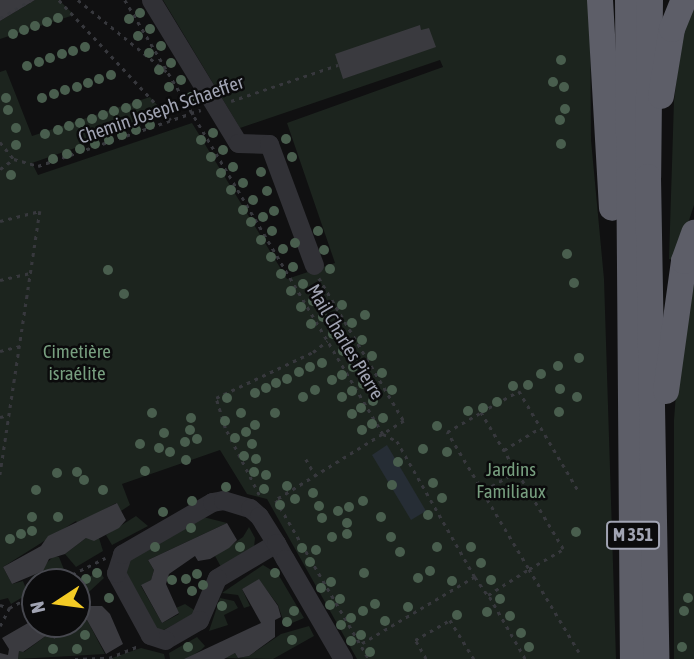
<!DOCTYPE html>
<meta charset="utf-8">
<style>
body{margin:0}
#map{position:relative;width:694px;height:659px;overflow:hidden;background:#101011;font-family:"Asap Condensed",sans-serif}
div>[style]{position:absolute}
.green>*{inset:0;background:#1c241e}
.water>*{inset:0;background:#262d35}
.building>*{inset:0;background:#3a3a3f}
.path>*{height:2.5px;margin-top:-1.25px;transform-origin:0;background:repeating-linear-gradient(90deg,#37383d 0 3.5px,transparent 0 8.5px)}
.minor>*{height:19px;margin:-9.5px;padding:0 9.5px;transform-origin:9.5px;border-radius:9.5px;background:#313136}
.highway>*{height:26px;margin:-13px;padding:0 13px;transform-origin:13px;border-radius:13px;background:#5d5e68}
.trees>*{width:10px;height:10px;margin:-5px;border-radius:50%;background:#495e4e}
span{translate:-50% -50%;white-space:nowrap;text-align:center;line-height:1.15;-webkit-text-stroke:5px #0b0b0c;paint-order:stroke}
.shield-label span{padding:2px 5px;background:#0b0b0c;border:2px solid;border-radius:5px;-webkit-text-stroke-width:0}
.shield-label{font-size:18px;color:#a1a4b3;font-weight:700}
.street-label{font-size:19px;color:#a1a4b3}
.park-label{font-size:19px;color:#779e7f}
.north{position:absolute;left:21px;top:568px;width:70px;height:70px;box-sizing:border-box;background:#0b0b0c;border:2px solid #47484f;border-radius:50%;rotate:257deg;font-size:19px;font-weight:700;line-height:28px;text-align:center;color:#a1a4b3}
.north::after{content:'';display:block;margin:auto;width:24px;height:32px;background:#f4cb25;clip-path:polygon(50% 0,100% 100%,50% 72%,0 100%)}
</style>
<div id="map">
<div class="green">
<i style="clip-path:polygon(35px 0,59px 0,74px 15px,0 39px,0 21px)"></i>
<i style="clip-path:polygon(163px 0,590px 0,591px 140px,604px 279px,616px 659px,357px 659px,267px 499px,247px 494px,220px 450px,122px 484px,130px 505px,121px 511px,116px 503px,78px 524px,76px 521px,3px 567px,12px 584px,23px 581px,28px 594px,11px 604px,8px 598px,0 600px,0 72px,6px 70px,32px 136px,150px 97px,167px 116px,32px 163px,38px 175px,192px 123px,287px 279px,335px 263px,287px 123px,443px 67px,440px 60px,240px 128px)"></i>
<i style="clip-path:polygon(694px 0,694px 205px,676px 261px,669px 259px,674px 101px,681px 44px)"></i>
<i style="clip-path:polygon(694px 265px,694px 659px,674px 659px,674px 420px,679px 353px)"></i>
<i style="clip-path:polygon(136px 516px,148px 526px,112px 545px,106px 535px)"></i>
<i style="clip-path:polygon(203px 517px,227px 523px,148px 560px,154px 570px,151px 580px,141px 586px,162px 623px,179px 614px,176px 608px,185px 604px,197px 612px,158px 633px,124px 573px,127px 560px)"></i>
<i style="clip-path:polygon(249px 527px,255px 538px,254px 548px,221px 567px,215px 556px,243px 537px)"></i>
<i style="clip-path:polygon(86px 538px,99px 538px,103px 551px,76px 567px,65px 554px)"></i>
<i style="clip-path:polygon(54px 556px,59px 557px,65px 572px,35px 585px,31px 578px)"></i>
<i style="clip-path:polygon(263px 565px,278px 574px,304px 618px,285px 626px,278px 605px,259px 580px,242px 589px,250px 606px,244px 608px,238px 595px,222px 593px)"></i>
<i style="clip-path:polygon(100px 572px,104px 578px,77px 603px,77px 582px)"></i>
<i style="clip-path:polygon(220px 598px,234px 601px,238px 608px,224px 615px,228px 625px,209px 631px)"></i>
<i style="clip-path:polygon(87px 620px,105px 654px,18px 659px,19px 651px,24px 652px,50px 633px,54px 639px)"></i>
<i style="clip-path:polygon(309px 626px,314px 636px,273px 659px,225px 658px,235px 653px,238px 658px,249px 656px,281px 634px)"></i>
<i style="clip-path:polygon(197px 637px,205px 646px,201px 650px,187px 659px,170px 659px,169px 653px)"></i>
<i style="clip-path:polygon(141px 648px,164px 654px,165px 659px,109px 659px)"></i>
</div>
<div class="water">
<i style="clip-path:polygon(387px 445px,426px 511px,411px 520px,372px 455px)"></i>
</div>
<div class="building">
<i style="clip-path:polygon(0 0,35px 0,0 21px)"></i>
<i style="clip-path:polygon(420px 25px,421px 30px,429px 28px,436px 47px,343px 79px,335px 54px)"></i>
<i style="clip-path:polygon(117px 503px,126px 520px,119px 528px,94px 541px,86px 538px,65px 554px,49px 559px,43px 571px,12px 584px,3px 567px,41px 546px,48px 536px)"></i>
<i style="clip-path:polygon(227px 523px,237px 540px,229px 548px,210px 559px,198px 561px,195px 556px,169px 574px,166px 584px,179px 613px,162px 623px,141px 585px,151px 580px,154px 570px,148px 560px)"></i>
<i style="clip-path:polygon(259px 579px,278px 606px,281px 617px,275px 620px,275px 637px,249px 656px,238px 658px,235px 653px,224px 659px,184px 659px,261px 623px,242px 589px)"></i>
<i style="clip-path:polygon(82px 601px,85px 606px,102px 606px,110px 614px,123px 644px,106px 654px,87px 620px,77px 623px,77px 603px)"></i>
<i style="clip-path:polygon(35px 619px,35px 624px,76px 627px,54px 639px,50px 633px,23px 652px,19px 651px,18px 659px,0 659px,0 653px,8px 655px,9px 649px,2px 638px)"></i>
</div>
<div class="path">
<i style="left:59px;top:0;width:164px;rotate:47deg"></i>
<i style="left:78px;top:0;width:116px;rotate:39deg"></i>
<i style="left:125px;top:0;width:505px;rotate:59.27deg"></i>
<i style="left:383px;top:434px;width:16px;rotate:27deg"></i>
<i style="left:397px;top:441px;width:157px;rotate:60.2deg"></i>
<i style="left:475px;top:577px;width:134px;rotate:149.4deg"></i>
<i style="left:0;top:18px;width:36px;rotate:-30deg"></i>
<i style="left:231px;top:101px;width:113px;rotate:-18.6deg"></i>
<i style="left:0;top:142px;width:22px;rotate:51deg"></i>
<i style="left:14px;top:159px;width:25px;rotate:16deg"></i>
<i style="left:38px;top:166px;width:172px;rotate:-19deg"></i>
<i style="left:0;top:169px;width:17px;rotate:-36deg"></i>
<i style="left:0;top:221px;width:41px;rotate:-14deg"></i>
<i style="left:40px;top:211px;width:267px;rotate:98.6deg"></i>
<i style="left:319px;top:278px;width:166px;rotate:59.3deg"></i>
<i style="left:404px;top:421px;width:150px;rotate:148.3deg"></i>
<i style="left:276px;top:500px;width:184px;rotate:59.7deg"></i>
<i style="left:0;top:280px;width:32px;rotate:-13deg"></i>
<i style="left:0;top:351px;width:21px;rotate:-14deg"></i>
<i style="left:481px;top:412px;width:43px;rotate:-28.9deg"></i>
<i style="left:519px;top:391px;width:115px;rotate:59.2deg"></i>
<i style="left:0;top:417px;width:10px;rotate:-11deg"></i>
<i style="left:504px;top:450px;width:42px;rotate:-31.4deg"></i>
<i style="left:306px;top:459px;width:20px;rotate:60deg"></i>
<i style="left:483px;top:492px;width:70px;rotate:-121deg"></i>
<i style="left:447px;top:432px;width:39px;rotate:-30deg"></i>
<i style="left:481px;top:412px;width:70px;rotate:59deg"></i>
<i style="left:259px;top:495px;width:75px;rotate:-116.9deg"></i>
<i style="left:225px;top:428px;width:31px;rotate:-107deg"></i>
<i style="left:216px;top:398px;width:107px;rotate:-25.4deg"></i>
<i style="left:313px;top:352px;width:18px;rotate:-38deg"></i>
<i style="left:475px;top:577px;width:21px;rotate:55deg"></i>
<i style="left:57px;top:582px;width:54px;rotate:-26.6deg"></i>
<i style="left:0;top:605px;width:9px;rotate:18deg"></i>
<i style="left:0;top:626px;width:20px;rotate:-63deg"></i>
<i style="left:9px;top:608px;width:30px;rotate:-28deg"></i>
<i style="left:75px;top:659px;width:34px;rotate:-2deg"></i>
<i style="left:109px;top:658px;width:32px;rotate:-22deg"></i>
<i style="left:426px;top:659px;width:22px;rotate:-120deg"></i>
<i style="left:415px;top:640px;width:40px;rotate:-29.7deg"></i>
<i style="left:450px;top:620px;width:46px;rotate:58.4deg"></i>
<i style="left:525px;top:659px;width:74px;rotate:-120deg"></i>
<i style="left:488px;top:595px;width:49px;rotate:-32.4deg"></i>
<i style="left:529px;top:569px;width:39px;rotate:-30deg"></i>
<i style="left:563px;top:549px;width:90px;rotate:-120.9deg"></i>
<i style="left:517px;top:472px;width:39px;rotate:150deg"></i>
<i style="left:483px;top:492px;width:90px;rotate:59.1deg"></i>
<i style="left:529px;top:569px;width:97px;rotate:58.9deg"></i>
</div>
<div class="minor">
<i style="left:151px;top:0;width:167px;rotate:58.7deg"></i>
<i style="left:238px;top:143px;width:31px;rotate:2deg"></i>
<i style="left:269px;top:144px;width:129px;rotate:69.6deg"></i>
<i style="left:276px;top:543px;width:69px;rotate:149.3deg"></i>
<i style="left:217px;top:578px;width:46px;rotate:113.2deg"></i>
<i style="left:199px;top:620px;width:39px;rotate:150deg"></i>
<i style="left:165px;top:640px;width:16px;rotate:-162deg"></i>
<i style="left:150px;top:635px;width:71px;rotate:-118.7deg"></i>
<i style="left:116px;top:573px;width:20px;rotate:-72deg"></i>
<i style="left:122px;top:554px;width:104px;rotate:-30deg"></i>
<i style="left:212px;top:502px;width:11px;rotate:-10deg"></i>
<i style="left:223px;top:500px;width:28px;rotate:17deg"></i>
<i style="left:250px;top:508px;width:12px;rotate:42deg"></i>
<i style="left:259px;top:516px;width:32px;rotate:58deg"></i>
<i style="left:276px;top:543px;width:18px;rotate:61deg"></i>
<i style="left:285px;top:559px;width:116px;rotate:59.9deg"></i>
</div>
<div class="highway">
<i style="left:600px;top:0;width:208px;rotate:86.7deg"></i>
<i style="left:628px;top:0;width:659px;rotate:89.57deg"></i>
<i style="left:650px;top:0;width:177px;rotate:90.6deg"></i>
<i style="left:648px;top:177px;width:482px;rotate:89deg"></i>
<i style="left:661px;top:96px;width:68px;rotate:-80.7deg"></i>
<i style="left:672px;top:29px;width:31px;rotate:-68deg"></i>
<i style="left:666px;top:391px;width:131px;rotate:-82.1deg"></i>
<i style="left:684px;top:261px;width:30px;rotate:-70deg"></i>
</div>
<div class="trees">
<i style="left:140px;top:13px"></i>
<i style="left:58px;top:18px"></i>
<i style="left:129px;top:19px"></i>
<i style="left:47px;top:22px"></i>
<i style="left:35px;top:26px"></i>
<i style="left:150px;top:29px"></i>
<i style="left:24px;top:30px"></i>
<i style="left:13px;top:34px"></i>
<i style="left:138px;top:36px"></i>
<i style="left:161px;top:46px"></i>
<i style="left:85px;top:47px"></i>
<i style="left:73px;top:51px"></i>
<i style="left:149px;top:53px"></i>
<i style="left:62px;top:54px"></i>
<i style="left:50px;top:58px"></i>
<i style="left:561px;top:60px"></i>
<i style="left:39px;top:62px"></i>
<i style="left:171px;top:63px"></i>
<i style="left:27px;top:66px"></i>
<i style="left:159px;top:70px"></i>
<i style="left:111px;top:75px"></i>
<i style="left:99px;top:79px"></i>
<i style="left:181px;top:80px"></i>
<i style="left:553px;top:82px"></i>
<i style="left:88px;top:83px"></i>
<i style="left:77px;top:87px"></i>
<i style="left:169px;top:87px"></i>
<i style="left:564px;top:87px"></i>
<i style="left:65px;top:90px"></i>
<i style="left:54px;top:94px"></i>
<i style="left:191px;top:97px"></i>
<i style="left:6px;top:98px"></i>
<i style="left:42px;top:98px"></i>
<i style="left:137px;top:104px"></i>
<i style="left:126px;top:108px"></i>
<i style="left:565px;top:109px"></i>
<i style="left:8px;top:110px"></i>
<i style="left:114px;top:111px"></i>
<i style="left:103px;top:115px"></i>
<i style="left:92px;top:119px"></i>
<i style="left:560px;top:120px"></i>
<i style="left:80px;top:123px"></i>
<i style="left:150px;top:125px"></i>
<i style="left:69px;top:126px"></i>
<i style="left:16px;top:128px"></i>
<i style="left:58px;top:130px"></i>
<i style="left:136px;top:130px"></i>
<i style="left:213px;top:133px"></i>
<i style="left:45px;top:134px"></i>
<i style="left:122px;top:135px"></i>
<i style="left:286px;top:139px"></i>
<i style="left:109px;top:140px"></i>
<i style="left:201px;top:140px"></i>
<i style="left:95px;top:144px"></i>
<i style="left:561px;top:144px"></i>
<i style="left:16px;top:145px"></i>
<i style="left:80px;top:149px"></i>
<i style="left:223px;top:150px"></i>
<i style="left:67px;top:154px"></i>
<i style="left:211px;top:157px"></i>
<i style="left:292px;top:157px"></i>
<i style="left:53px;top:159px"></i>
<i style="left:233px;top:167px"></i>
<i style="left:261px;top:172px"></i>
<i style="left:221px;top:173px"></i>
<i style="left:11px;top:175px"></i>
<i style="left:243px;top:183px"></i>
<i style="left:231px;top:190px"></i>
<i style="left:267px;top:191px"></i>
<i style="left:253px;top:200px"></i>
<i style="left:243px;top:210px"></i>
<i style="left:274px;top:211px"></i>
<i style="left:263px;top:217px"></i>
<i style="left:251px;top:222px"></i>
<i style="left:272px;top:231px"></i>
<i style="left:318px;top:231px"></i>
<i style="left:261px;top:240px"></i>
<i style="left:295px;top:243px"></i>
<i style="left:283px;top:249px"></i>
<i style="left:324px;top:250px"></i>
<i style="left:567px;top:254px"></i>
<i style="left:271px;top:257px"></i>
<i style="left:293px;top:267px"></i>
<i style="left:330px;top:269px"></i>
<i style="left:108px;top:270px"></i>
<i style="left:281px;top:274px"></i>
<i style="left:574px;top:283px"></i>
<i style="left:303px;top:284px"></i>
<i style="left:291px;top:291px"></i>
<i style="left:124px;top:294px"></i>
<i style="left:313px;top:301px"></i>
<i style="left:342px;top:305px"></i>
<i style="left:301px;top:307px"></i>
<i style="left:365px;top:315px"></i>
<i style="left:323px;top:317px"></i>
<i style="left:352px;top:323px"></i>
<i style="left:311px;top:324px"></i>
<i style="left:333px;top:334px"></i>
<i style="left:362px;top:340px"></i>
<i style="left:343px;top:351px"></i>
<i style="left:372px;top:356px"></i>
<i style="left:579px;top:358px"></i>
<i style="left:322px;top:363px"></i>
<i style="left:558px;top:366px"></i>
<i style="left:310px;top:367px"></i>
<i style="left:353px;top:367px"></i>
<i style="left:299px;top:372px"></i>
<i style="left:382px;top:373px"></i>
<i style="left:541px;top:374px"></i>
<i style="left:342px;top:375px"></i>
<i style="left:287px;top:379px"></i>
<i style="left:332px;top:380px"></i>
<i style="left:276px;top:383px"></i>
<i style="left:363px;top:384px"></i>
<i style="left:528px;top:385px"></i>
<i style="left:513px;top:386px"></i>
<i style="left:266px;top:388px"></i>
<i style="left:560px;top:389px"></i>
<i style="left:315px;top:390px"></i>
<i style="left:392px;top:390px"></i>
<i style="left:352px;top:391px"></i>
<i style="left:255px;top:393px"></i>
<i style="left:303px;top:397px"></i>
<i style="left:342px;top:397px"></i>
<i style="left:577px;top:397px"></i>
<i style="left:227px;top:398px"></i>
<i style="left:373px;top:401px"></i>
<i style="left:497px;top:402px"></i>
<i style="left:361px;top:408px"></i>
<i style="left:483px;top:408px"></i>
<i style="left:468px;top:411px"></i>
<i style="left:559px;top:412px"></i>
<i style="left:152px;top:413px"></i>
<i style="left:241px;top:413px"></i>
<i style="left:275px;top:413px"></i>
<i style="left:352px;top:414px"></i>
<i style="left:191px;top:418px"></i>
<i style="left:383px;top:418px"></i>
<i style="left:225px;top:421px"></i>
<i style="left:372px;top:424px"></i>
<i style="left:255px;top:425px"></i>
<i style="left:437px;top:426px"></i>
<i style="left:190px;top:430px"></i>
<i style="left:362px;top:430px"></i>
<i style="left:246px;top:432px"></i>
<i style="left:164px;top:433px"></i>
<i style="left:235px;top:438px"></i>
<i style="left:197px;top:439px"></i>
<i style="left:185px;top:442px"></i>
<i style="left:140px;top:444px"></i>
<i style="left:252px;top:444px"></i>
<i style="left:159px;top:448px"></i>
<i style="left:423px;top:449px"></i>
<i style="left:170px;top:452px"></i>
<i style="left:447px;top:452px"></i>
<i style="left:244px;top:456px"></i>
<i style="left:256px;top:459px"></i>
<i style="left:186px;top:460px"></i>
<i style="left:398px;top:462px"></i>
<i style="left:145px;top:471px"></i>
<i style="left:77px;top:472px"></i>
<i style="left:254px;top:472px"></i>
<i style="left:57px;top:473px"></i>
<i style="left:266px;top:475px"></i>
<i style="left:84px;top:480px"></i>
<i style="left:433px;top:483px"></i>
<i style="left:392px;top:485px"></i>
<i style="left:287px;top:486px"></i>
<i style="left:226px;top:487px"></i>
<i style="left:264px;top:489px"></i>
<i style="left:36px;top:490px"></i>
<i style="left:103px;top:490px"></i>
<i style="left:313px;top:493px"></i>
<i style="left:442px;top:498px"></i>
<i style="left:295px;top:499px"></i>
<i style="left:192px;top:501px"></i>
<i style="left:363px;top:501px"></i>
<i style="left:280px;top:505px"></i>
<i style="left:319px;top:506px"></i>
<i style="left:349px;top:507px"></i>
<i style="left:338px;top:511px"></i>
<i style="left:163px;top:512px"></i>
<i style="left:428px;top:515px"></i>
<i style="left:32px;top:517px"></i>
<i style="left:58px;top:517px"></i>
<i style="left:381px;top:517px"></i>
<i style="left:322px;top:518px"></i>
<i style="left:347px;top:523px"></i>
<i style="left:191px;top:528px"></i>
<i style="left:32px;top:531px"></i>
<i style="left:576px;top:532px"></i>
<i style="left:21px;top:534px"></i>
<i style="left:347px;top:534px"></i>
<i style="left:332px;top:537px"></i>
<i style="left:391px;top:537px"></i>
<i style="left:10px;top:539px"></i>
<i style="left:155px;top:547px"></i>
<i style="left:240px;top:547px"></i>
<i style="left:437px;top:547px"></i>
<i style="left:471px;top:547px"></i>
<i style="left:302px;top:548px"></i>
<i style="left:316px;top:550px"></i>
<i style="left:400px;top:552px"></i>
<i style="left:310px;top:562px"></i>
<i style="left:481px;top:563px"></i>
<i style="left:430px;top:571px"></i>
<i style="left:97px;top:573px"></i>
<i style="left:275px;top:573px"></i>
<i style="left:364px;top:573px"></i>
<i style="left:197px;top:574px"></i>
<i style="left:418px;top:578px"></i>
<i style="left:86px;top:579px"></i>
<i style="left:186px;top:579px"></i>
<i style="left:172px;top:580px"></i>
<i style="left:491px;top:580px"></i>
<i style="left:452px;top:581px"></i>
<i style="left:331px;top:582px"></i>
<i style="left:203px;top:585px"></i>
<i style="left:321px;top:588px"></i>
<i style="left:192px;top:591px"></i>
<i style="left:109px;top:598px"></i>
<i style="left:688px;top:598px"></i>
<i style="left:340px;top:599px"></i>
<i style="left:500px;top:599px"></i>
<i style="left:375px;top:604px"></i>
<i style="left:330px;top:605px"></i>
<i style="left:222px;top:606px"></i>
<i style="left:408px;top:607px"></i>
<i style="left:294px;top:611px"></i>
<i style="left:363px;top:611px"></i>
<i style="left:684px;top:611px"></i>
<i style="left:487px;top:612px"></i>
<i style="left:457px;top:615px"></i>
<i style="left:510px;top:616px"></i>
<i style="left:351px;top:618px"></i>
<i style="left:385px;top:621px"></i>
<i style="left:287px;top:622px"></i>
<i style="left:341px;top:625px"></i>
<i style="left:521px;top:633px"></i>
<i style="left:85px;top:635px"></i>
<i style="left:361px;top:635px"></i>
<i style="left:292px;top:640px"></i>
<i style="left:351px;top:641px"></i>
<i style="left:188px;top:647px"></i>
<i style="left:529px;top:647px"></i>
<i style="left:682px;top:647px"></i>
<i style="left:53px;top:649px"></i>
<i style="left:77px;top:649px"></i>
<i style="left:370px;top:652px"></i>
</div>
<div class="shield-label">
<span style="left:633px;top:535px">M 351</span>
</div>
<div class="street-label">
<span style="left:161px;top:110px;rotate:-19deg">Chemin Joseph Schaeffer</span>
<span style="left:345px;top:342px;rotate:59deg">Mail Charles Pierre</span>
</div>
<div class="park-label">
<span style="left:77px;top:363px">Cimetière<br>israélite</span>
<span style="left:511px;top:481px">Jardins<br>Familiaux</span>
</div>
<div class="north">N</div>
</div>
